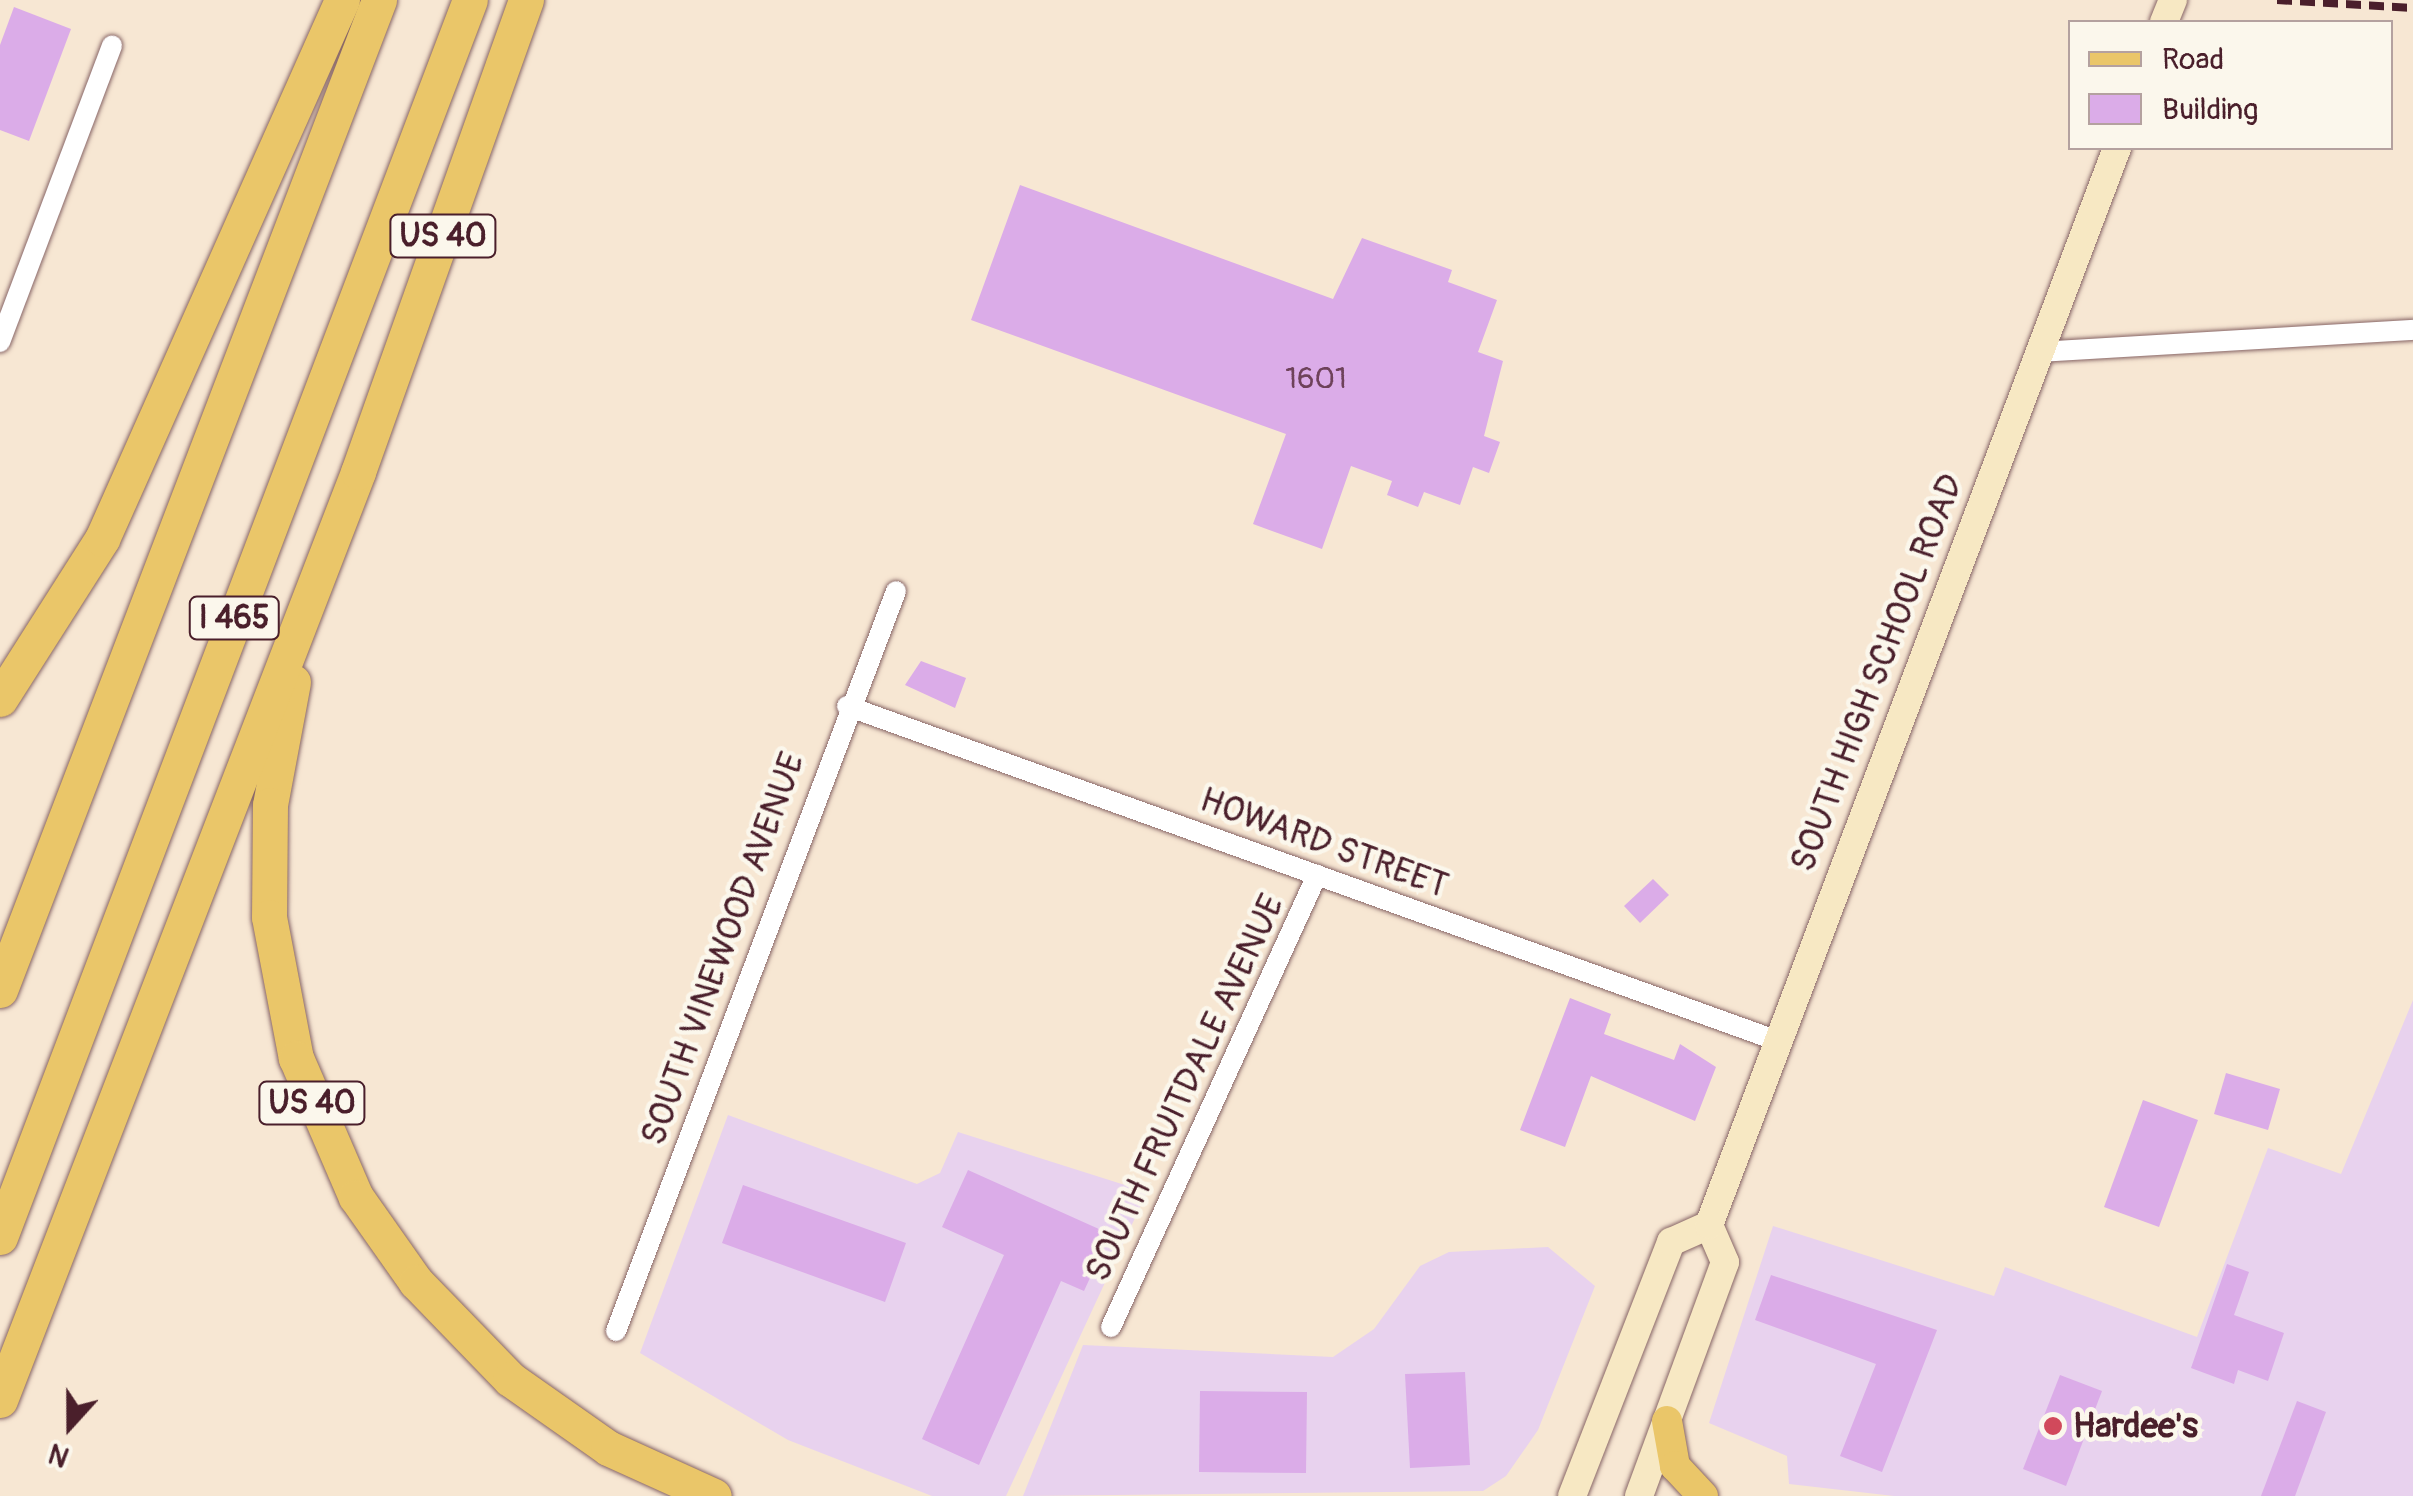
<!DOCTYPE html>
<style>
body{margin:0}
#map{position:relative;width:2413px;height:1496px;overflow:hidden;background:#f7e7d3;font-family:Pangolin,sans-serif}
div>[style]{position:absolute}
.built>*{inset:0;background:#e8d2ee}
.building>*{inset:0;background:#dbace8}
.roads{filter:drop-shadow(0 0 2px #876566) drop-shadow(0 0 2px #876566)}
.street>*{height:20px;margin:-10px;padding:0 10px;transform-origin:10px;border-radius:10px;background:#fff}
.secondary>*{height:28px;margin:-14px;padding:0 14px;transform-origin:14px;border-radius:14px;background:#f7e8c3}
.primary>*{height:30px;margin:-15px;padding:0 15px;transform-origin:15px;border-radius:15px;background:#eac669}
.highway>*{height:35px;margin:-17.5px;padding:0 17.5px;transform-origin:17.5px;border-radius:17.5px;background:#eac669}
.rail>*{height:8px;margin-top:-4px;transform-origin:0;background:repeating-linear-gradient(90deg,#4a1f2b 0 15px,transparent 0 23px)}
.dots>*{width:28px;height:28px;translate:-50% -50%;box-sizing:border-box;border:5px solid #fbf7ec;border-radius:50%}
span{translate:-50% -50%;white-space:nowrap;text-align:center;line-height:1.15;-webkit-text-stroke:9px #fbf7ec;paint-order:stroke}
.number-label{font-size:30px;color:#6e425a}
.number-label span{-webkit-text-stroke-width:0}
.shield-label span{padding:2px 8px;background:#fbf7ec;border:2px solid;border-radius:8px;-webkit-text-stroke-width:0}
.shield-label{font-size:32px;color:#4a1f2b;font-weight:700}
.street-label{font-size:35px;color:#4a1f2b}
.poi-label{font-size:35px;color:#4a1f2b;font-weight:700}
.left{translate:0 -50%;text-align:left}
.legend{position:absolute;left:2068px;top:20px;width:325px;height:130px;box-sizing:border-box;background:#fbf7ec;border:2px solid #b4a19f;margin:0;padding:12px 18px;list-style:none;font-size:30px;color:#4a1f2b}
.legend li{display:flex;align-items:center;gap:20px;height:50px}
.legend b{width:50px;border:2px solid #b4a19f}
.north{position:absolute;left:20px;top:1376px;width:100px;height:100px;-webkit-text-stroke:8px #fbf7ec;paint-order:stroke;rotate:201deg;font-size:28px;font-weight:700;line-height:40px;text-align:center;color:#4a1f2b}
.north::after{content:'';display:block;margin:auto;width:35px;height:45px;background:#4a1f2b;clip-path:polygon(50% 0,100% 100%,50% 72%,0 100%)}
</style>
<div id="map">
<div class="built">
<i style="clip-path:polygon(2413px 1000px,2413px 1496px,1894px 1496px,1789px 1484px,1787px 1456px,1709px 1423px,1773px 1226px,1994px 1296px,2005px 1267px,2197px 1337px,2268px 1148px,2341px 1174px)"></i>
<i style="clip-path:polygon(728px 1115px,917px 1184px,940px 1173px,958px 1132px,1147px 1192px,1006px 1496px,932px 1496px,788px 1440px,640px 1353px)"></i>
<i style="clip-path:polygon(1548px 1247px,1595px 1286px,1538px 1430px,1506px 1476px,1483px 1491px,1023px 1496px,1083px 1345px,1333px 1357px,1374px 1329px,1420px 1266px,1449px 1252px)"></i>
</div>
<div class="building">
<i style="clip-path:polygon(14px 7px,71px 29px,29px 141px,0 130px,0 45px)"></i>
<i style="clip-path:polygon(1020px 185px,1333px 299px,1362px 238px,1452px 270px,1448px 282px,1497px 300px,1478px 352px,1503px 361px,1484px 436px,1500px 442px,1489px 473px,1473px 467px,1460px 505px,1424px 492px,1418px 507px,1387px 495px,1392px 481px,1351px 466px,1322px 549px,1253px 524px,1286px 434px,971px 320px)"></i>
<i style="clip-path:polygon(921px 661px,966px 678px,955px 708px,905px 685px)"></i>
<i style="clip-path:polygon(1653px 879px,1669px 895px,1640px 923px,1624px 906px)"></i>
<i style="clip-path:polygon(1570px 998px,1611px 1014px,1604px 1034px,1674px 1060px,1680px 1044px,1716px 1067px,1695px 1121px,1591px 1076px,1565px 1147px,1520px 1130px)"></i>
<i style="clip-path:polygon(2226px 1073px,2280px 1089px,2268px 1130px,2214px 1114px)"></i>
<i style="clip-path:polygon(2143px 1100px,2198px 1120px,2159px 1227px,2104px 1207px)"></i>
<i style="clip-path:polygon(968px 1170px,1110px 1234px,1084px 1291px,1061px 1281px,979px 1465px,922px 1439px,1004px 1255px,942px 1227px)"></i>
<i style="clip-path:polygon(743px 1185px,906px 1243px,885px 1302px,722px 1243px)"></i>
<i style="clip-path:polygon(2227px 1264px,2249px 1272px,2234px 1315px,2284px 1333px,2268px 1381px,2238px 1370px,2234px 1384px,2191px 1368px)"></i>
<i style="clip-path:polygon(1771px 1275px,1937px 1330px,1882px 1472px,1840px 1456px,1876px 1364px,1755px 1320px)"></i>
<i style="clip-path:polygon(1465px 1372px,1470px 1465px,1410px 1468px,1405px 1374px)"></i>
<i style="clip-path:polygon(2060px 1375px,2102px 1391px,2066px 1486px,2023px 1469px)"></i>
<i style="clip-path:polygon(1200px 1391px,1307px 1392px,1306px 1473px,1199px 1472px)"></i>
<i style="clip-path:polygon(2297px 1401px,2326px 1412px,2295px 1496px,2261px 1496px)"></i>
</div>
<div class="roads">
<div class="street">
<i style="left:0;top:342px;width:317px;rotate:-69.3deg"></i>
<i style="left:2040px;top:352px;width:374px;rotate:-3.4deg"></i>
<i style="left:847px;top:706px;width:989px;rotate:19.79deg"></i>
<i style="left:1111px;top:1327px;width:497px;rotate:-65.5deg"></i>
<i style="left:616px;top:1331px;width:791px;rotate:-69.27deg"></i>
</div>
<div class="secondary">
<i style="left:2164px;top:22px;width:24px;rotate:-68deg"></i>
<i style="left:1572px;top:1496px;width:273px;rotate:-68.7deg"></i>
<i style="left:1671px;top:1242px;width:42px;rotate:-24.1deg"></i>
<i style="left:1639px;top:1496px;width:249px;rotate:-69.8deg"></i>
<i style="left:1725px;top:1262px;width:40px;rotate:-113.4deg"></i>
<i style="left:1709px;top:1225px;width:1152px;rotate:-69.25deg"></i>
</div>
<div class="primary">
<i style="left:1667px;top:1421px;width:46px;rotate:79.9deg"></i>
<i style="left:1675px;top:1466px;width:41px;rotate:47deg"></i>
</div>
<div class="highway">
<i style="left:293px;top:682px;width:125px;rotate:100.6deg"></i>
<i style="left:270px;top:805px;width:112px;rotate:90.5deg"></i>
<i style="left:269px;top:917px;width:144px;rotate:79.2deg"></i>
<i style="left:296px;top:1058px;width:151px;rotate:66.7deg"></i>
<i style="left:356px;top:1197px;width:104px;rotate:54.8deg"></i>
<i style="left:416px;top:1282px;width:135px;rotate:45.9deg"></i>
<i style="left:510px;top:1379px;width:120px;rotate:35.1deg"></i>
<i style="left:608px;top:1448px;width:116px;rotate:24.4deg"></i>
<i style="left:0;top:699px;width:190px;rotate:-57.5deg"></i>
<i style="left:102px;top:539px;width:590px;rotate:-66deg"></i>
<i style="left:0;top:990px;width:1060px;rotate:-69.05deg"></i>
<i style="left:0;top:1237px;width:1323px;rotate:-69.2deg"></i>
<i style="left:0;top:1400px;width:995px;rotate:-68.9deg"></i>
<i style="left:358px;top:472px;width:501px;rotate:-70.41deg"></i>
</div>
</div>
<div class="rail">
<i style="left:2277px;top:0;width:136px;rotate:3.4deg"></i>
</div>
<div class="dots">
<i style="left:2053px;top:1426px;background:#d1495b"></i>
</div>
<div class="number-label">
<span style="left:1316px;top:379px">1601</span>
</div>
<div class="shield-label">
<span style="left:443px;top:236px">US 40</span>
<span style="left:234px;top:618px">I 465</span>
<span style="left:312px;top:1103px">US 40</span>
</div>
<div class="street-label">
<span style="left:1877px;top:673px;rotate:-69deg">SOUTH HIGH SCHOOL ROAD</span>
<span style="left:1324px;top:843px;rotate:20deg">HOWARD STREET</span>
<span style="left:723px;top:949px;rotate:-70deg">SOUTH VINEWOOD AVENUE</span>
<span style="left:1185px;top:1088px;rotate:-65deg">SOUTH FRUITDALE AVENUE</span>
</div>
<div class="poi-label">
<span class="left" style="left:2073px;top:1426px">Hardee's</span>
</div>
<ul class="legend">
<li><b style="height:12px;background:#eac669"></b>Road</li>
<li><b style="height:28px;background:#dbace8"></b>Building</li>
</ul>
<div class="north">N</div>
</div>
